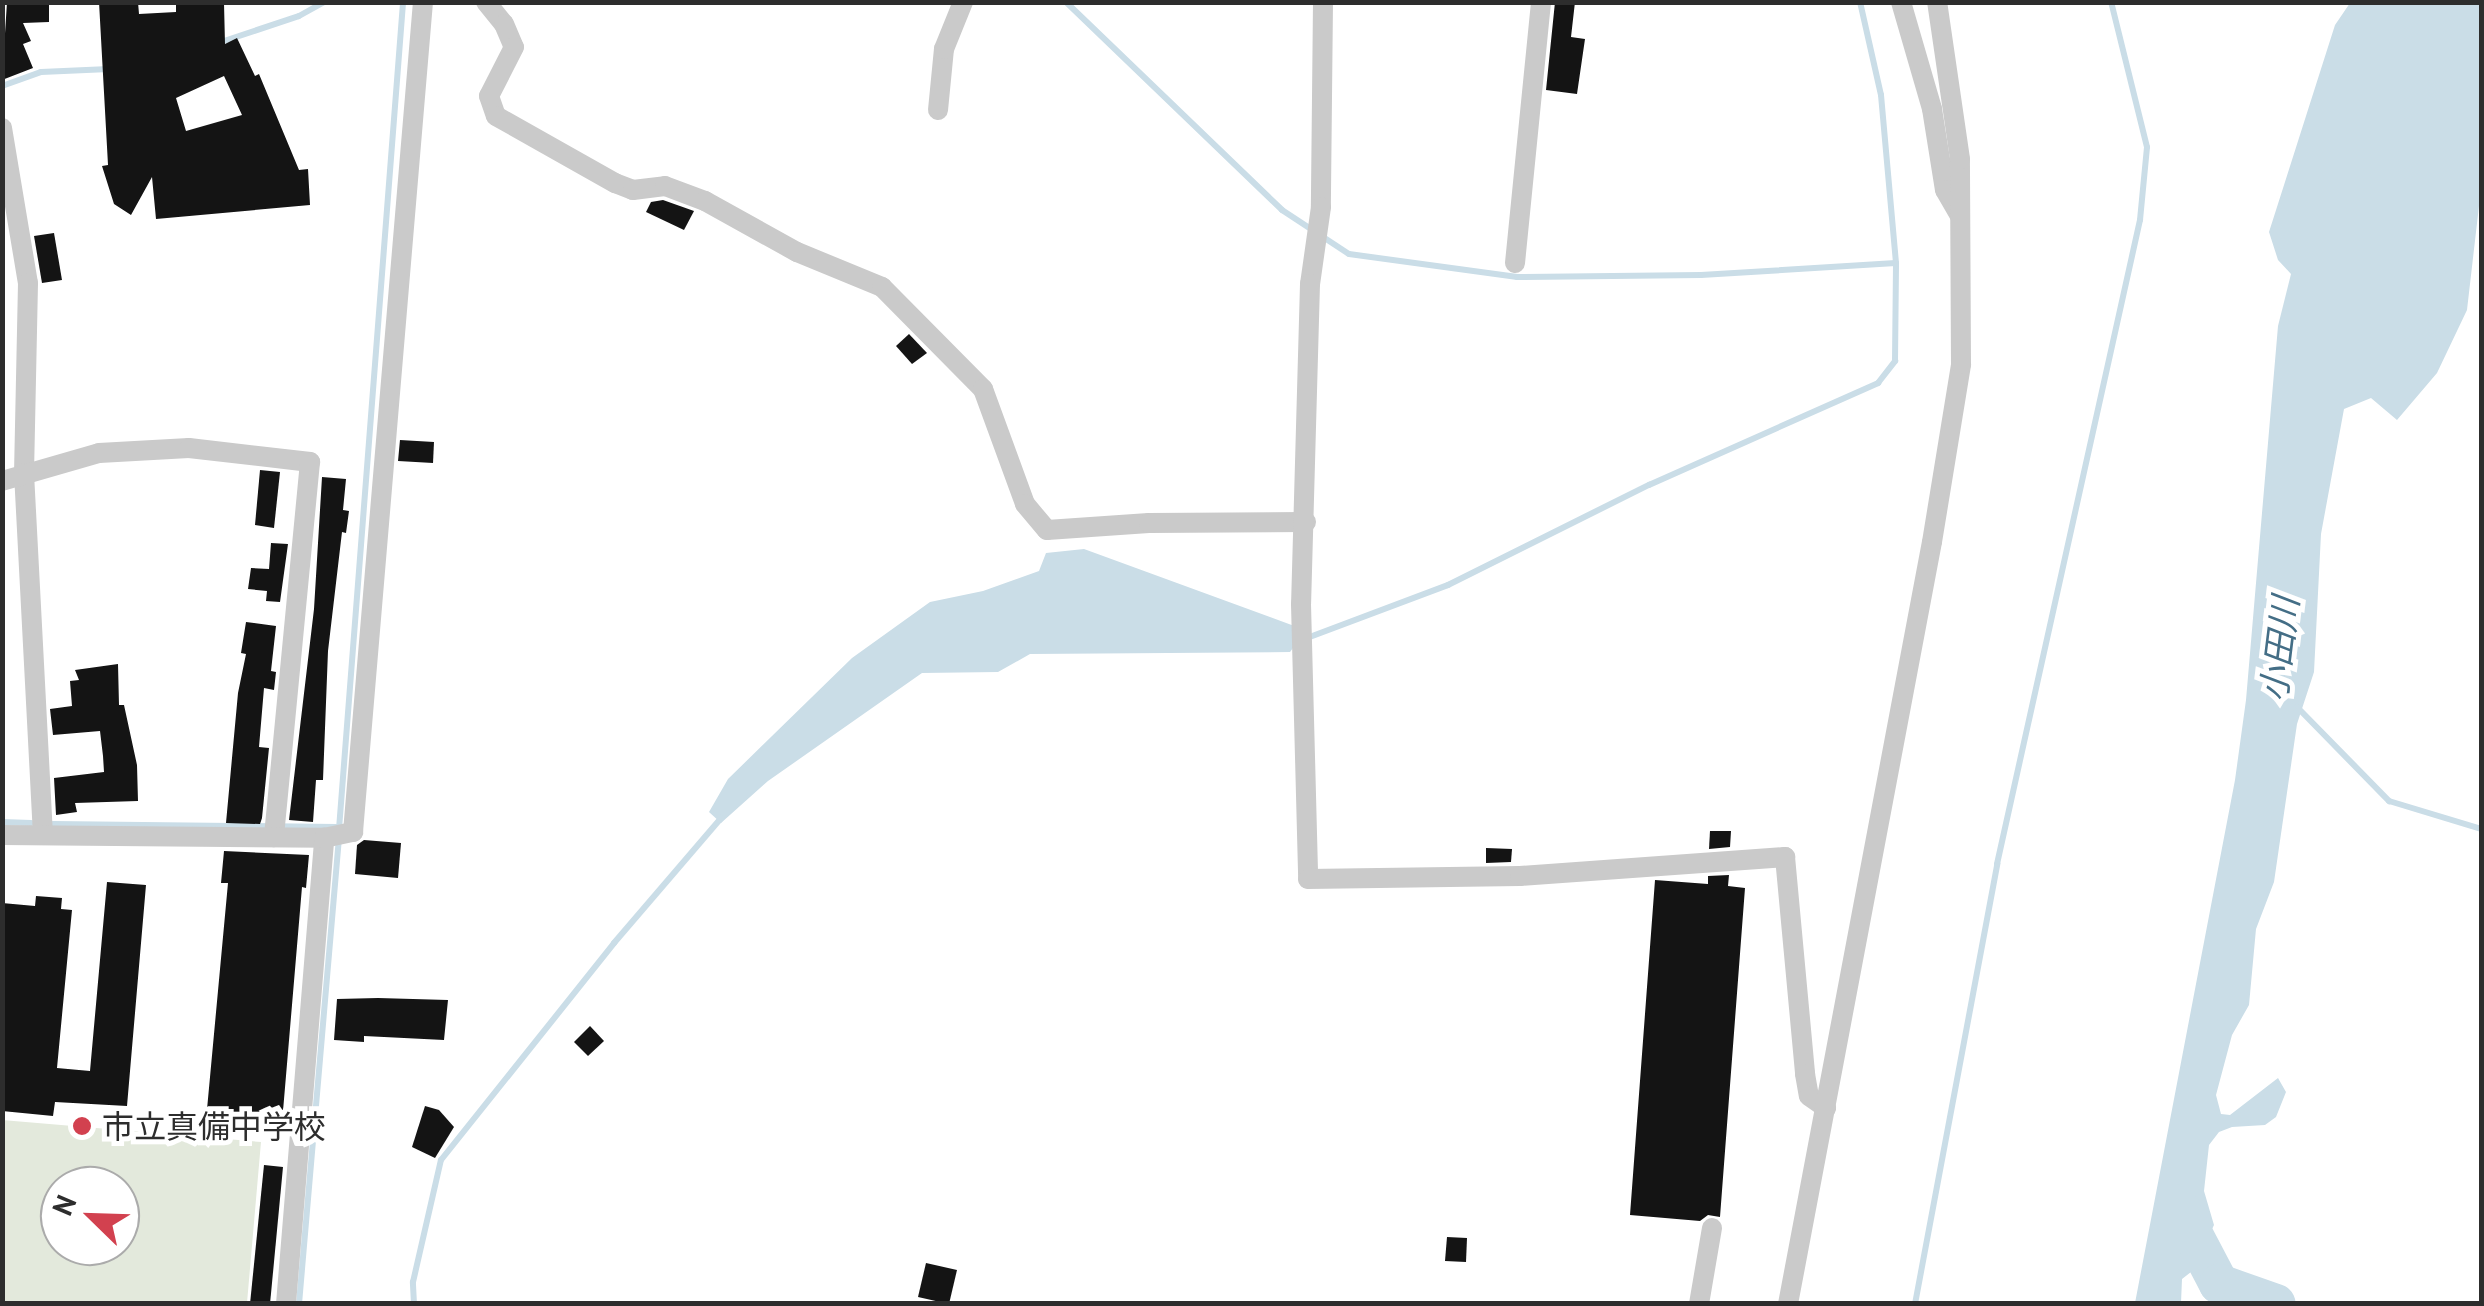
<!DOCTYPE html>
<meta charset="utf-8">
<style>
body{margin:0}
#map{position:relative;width:2484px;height:1306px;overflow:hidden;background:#fff;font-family:"PT Sans","Noto Sans JP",sans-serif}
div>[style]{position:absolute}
.green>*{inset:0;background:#e3e9dc}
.water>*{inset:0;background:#cadde7}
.stream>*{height:6px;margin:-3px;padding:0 3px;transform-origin:3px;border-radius:3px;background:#cadde7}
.river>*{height:40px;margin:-20px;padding:0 20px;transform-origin:20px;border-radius:20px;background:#cadde7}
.building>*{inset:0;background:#141414}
.street>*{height:20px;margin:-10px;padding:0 10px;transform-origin:10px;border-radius:10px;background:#cacaca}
.dots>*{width:28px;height:28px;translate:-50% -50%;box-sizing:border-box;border:5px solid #fff;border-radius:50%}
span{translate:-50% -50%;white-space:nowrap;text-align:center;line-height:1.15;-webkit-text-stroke:10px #fff;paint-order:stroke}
.poi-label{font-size:32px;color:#2d2d2d}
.left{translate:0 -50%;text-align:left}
.water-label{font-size:35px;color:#446e86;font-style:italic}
.frame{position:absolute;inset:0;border:5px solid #2d2d2d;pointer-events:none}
.north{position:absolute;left:40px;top:1166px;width:100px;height:100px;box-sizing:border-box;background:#fff;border:2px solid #ababab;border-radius:50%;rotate:293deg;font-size:28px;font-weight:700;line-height:40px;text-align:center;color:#2d2d2d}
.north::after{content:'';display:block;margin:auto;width:35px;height:45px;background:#d2414f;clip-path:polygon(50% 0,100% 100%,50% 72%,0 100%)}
</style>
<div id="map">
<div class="green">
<i style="clip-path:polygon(evenodd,2px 1120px,261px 1142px,247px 1303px,3px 1303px,2px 1120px,60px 1186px,120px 1186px,120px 1246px,60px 1246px,60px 1186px)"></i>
</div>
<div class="water">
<i style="clip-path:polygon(2350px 3px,2481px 3px,2482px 180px,2467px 310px,2437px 373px,2397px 420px,2371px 398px,2344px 409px,2321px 534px,2314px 672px,2297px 724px,2274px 882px,2256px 929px,2249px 1005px,2232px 1035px,2216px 1095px,2221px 1114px,2230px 1115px,2278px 1078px,2286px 1092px,2276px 1117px,2265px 1125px,2232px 1127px,2219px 1132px,2209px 1145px,2204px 1191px,2214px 1225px,2191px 1272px,2182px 1279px,2181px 1303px,2135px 1303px,2235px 780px,2246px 700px,2278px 326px,2291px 274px,2278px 260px,2269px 232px,2335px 25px)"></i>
<i style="clip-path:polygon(1084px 549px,1297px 627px,1296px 644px,1290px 652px,1030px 654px,998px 672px,922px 673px,768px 781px,721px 823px,709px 812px,728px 779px,852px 658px,930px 602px,983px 591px,1039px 571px,1046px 553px)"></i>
</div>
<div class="stream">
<i style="left:1066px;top:2px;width:300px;rotate:43.9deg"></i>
<i style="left:1282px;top:210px;width:80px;rotate:33.3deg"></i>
<i style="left:1349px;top:254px;width:170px;rotate:7.8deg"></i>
<i style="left:1517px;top:277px;width:184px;rotate:-0.6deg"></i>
<i style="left:1701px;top:275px;width:195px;rotate:-3.5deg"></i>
<i style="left:218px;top:43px;width:85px;rotate:-18.4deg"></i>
<i style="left:299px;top:16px;width:29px;rotate:-29deg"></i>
<i style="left:2px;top:86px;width:41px;rotate:-19.7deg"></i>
<i style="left:41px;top:72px;width:68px;rotate:-2.5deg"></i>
<i style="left:1307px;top:638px;width:151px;rotate:-20.6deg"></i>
<i style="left:1448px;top:585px;width:225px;rotate:-26.5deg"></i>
<i style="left:1649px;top:485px;width:251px;rotate:-24deg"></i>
<i style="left:1878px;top:383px;width:28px;rotate:-52deg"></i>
<i style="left:1895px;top:361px;width:98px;rotate:-89.4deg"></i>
<i style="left:1896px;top:263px;width:169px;rotate:-95.1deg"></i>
<i style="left:1881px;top:95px;width:95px;rotate:-102.7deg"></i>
<i style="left:2297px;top:707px;width:132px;rotate:45.6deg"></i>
<i style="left:2389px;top:801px;width:97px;rotate:16.8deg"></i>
<i style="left:2px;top:822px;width:29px;rotate:2deg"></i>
<i style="left:53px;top:824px;width:284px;rotate:0.6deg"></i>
<i style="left:339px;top:829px;width:829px;rotate:-85.57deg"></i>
<i style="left:299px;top:1304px;width:465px;rotate:-85.1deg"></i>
<i style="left:414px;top:1304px;width:22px;rotate:-93deg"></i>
<i style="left:413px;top:1282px;width:125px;rotate:-77.1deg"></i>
<i style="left:441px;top:1160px;width:278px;rotate:-51.4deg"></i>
<i style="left:614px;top:943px;width:165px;rotate:-49.4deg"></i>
<i style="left:1915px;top:1304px;width:448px;rotate:-79.4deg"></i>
<i style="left:1997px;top:864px;width:660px;rotate:-77.48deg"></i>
<i style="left:2140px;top:220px;width:73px;rotate:-84.5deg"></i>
<i style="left:2147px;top:147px;width:149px;rotate:-103.9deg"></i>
</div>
<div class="river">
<i style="left:2177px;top:1204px;width:90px;rotate:62.3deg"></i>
<i style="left:2219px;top:1284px;width:60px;rotate:19.3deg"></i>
</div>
<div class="building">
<i style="clip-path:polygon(7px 2px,49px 2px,49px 22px,23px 23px,31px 41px,23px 44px,33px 68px,2px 80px)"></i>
<i style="clip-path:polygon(evenodd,99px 2px,138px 2px,139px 14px,176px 12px,176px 4px,224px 3px,225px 44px,237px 38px,255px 76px,259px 74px,299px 170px,308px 169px,310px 205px,156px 219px,152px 177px,131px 215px,114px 204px,102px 166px,108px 165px,99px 2px,224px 76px,242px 115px,186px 131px,176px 98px,224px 76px)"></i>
<i style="clip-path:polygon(1555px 2px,1575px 2px,1571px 37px,1585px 39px,1577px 94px,1546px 90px)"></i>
<i style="clip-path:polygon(663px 200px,694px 211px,684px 230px,646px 212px,651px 202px)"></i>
<i style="clip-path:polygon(54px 233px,62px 280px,42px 283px,34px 236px)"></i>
<i style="clip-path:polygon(909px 334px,927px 353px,912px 364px,896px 346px)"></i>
<i style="clip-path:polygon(400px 440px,434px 442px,433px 463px,398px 461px)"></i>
<i style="clip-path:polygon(260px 470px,280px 472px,274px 528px,255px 525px)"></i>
<i style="clip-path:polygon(322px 477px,346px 479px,343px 510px,349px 511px,346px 533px,342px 532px,328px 651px,323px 780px,316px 780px,313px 822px,289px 820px,314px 609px)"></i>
<i style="clip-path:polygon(271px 543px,288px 544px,280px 602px,266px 601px,267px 591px,248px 589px,251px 568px,269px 569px)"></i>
<i style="clip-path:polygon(246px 622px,276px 626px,271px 671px,276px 672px,274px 690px,264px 688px,259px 747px,269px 748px,262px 818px,260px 824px,226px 823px,238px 693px,246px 654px,241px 653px)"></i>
<i style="clip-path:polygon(118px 664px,119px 705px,124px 705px,137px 765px,138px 801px,75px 803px,77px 812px,56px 815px,54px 778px,104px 772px,103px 756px,100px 731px,53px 735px,50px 709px,72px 706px,70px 681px,79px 680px,75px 670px)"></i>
<i style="clip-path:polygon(1710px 831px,1731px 831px,1730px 847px,1709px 849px)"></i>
<i style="clip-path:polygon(364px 840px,401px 843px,398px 878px,355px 874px,357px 845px)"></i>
<i style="clip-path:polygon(1486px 848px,1512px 849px,1511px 862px,1486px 863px)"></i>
<i style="clip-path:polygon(224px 851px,309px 855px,306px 888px,302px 887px,282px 1123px,241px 1120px,240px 1134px,205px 1131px,228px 883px,221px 883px)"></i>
<i style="clip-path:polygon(1729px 875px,1728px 886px,1745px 888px,1720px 1217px,1708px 1215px,1700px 1221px,1630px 1215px,1655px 880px,1708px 884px,1708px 876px)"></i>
<i style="clip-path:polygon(107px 882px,146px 885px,127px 1106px,55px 1102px,53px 1116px,2px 1111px,2px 903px,35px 906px,36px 896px,62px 898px,61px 909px,72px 910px,57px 1068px,90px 1071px)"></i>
<i style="clip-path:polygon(378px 998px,448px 1000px,444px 1040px,364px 1036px,364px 1042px,334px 1040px,337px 999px)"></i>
<i style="clip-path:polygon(590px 1026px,604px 1041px,588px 1056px,574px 1042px)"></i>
<i style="clip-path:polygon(425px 1106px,439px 1110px,454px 1127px,435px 1158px,412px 1147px)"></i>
<i style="clip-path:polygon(264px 1165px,283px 1167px,270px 1304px,250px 1304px)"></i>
<i style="clip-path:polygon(1447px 1237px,1467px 1238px,1466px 1262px,1445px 1261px)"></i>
<i style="clip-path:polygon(926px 1263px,957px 1270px,949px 1304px,918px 1297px)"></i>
</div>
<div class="street">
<i style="left:486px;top:2px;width:28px;rotate:51deg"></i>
<i style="left:504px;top:24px;width:25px;rotate:67deg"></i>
<i style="left:514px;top:47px;width:55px;rotate:117deg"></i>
<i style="left:489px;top:96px;width:21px;rotate:71deg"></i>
<i style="left:496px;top:116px;width:137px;rotate:29.4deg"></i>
<i style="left:615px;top:183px;width:19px;rotate:21deg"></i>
<i style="left:633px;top:190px;width:32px;rotate:-7deg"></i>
<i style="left:665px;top:186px;width:43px;rotate:20.6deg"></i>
<i style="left:705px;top:201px;width:105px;rotate:29deg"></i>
<i style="left:797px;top:252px;width:92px;rotate:22.4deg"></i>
<i style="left:882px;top:287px;width:144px;rotate:45.3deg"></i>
<i style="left:983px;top:389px;width:122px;rotate:69.9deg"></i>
<i style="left:1025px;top:504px;width:34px;rotate:50deg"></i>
<i style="left:1047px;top:530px;width:102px;rotate:-3.9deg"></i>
<i style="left:1149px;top:523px;width:157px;rotate:-0.4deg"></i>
<i style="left:1323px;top:2px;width:205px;rotate:90.6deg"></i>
<i style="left:1321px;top:207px;width:78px;rotate:98.1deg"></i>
<i style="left:1310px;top:284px;width:320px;rotate:91.6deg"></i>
<i style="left:1301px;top:604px;width:275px;rotate:88.5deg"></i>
<i style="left:1308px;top:879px;width:212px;rotate:-0.8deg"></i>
<i style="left:1520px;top:876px;width:266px;rotate:-4.1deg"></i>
<i style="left:1785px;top:857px;width:218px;rotate:84.7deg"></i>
<i style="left:1805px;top:1074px;width:22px;rotate:80deg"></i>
<i style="left:1809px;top:1096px;width:21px;rotate:35deg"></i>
<i style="left:1901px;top:2px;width:111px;rotate:73.8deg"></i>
<i style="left:1932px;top:109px;width:82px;rotate:80.9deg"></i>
<i style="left:1945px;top:190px;width:30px;rotate:60deg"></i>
<i style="left:938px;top:110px;width:61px;rotate:-84.4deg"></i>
<i style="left:944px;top:49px;width:51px;rotate:-68deg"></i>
<i style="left:2px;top:128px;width:157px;rotate:80.5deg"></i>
<i style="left:28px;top:283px;width:190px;rotate:91.2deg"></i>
<i style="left:24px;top:473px;width:362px;rotate:87deg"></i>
<i style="left:1515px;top:263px;width:262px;rotate:-84.3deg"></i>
<i style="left:2px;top:481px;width:101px;rotate:-16.1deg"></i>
<i style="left:99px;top:453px;width:90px;rotate:-3.2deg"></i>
<i style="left:189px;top:448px;width:122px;rotate:6.6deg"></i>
<i style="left:310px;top:462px;width:377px;rotate:95.5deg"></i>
<i style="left:2px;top:835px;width:322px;rotate:0.5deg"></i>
<i style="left:286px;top:1304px;width:468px;rotate:-85.3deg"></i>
<i style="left:324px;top:838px;width:30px;rotate:-12deg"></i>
<i style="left:353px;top:832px;width:833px;rotate:-85.18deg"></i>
<i style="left:1699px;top:1304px;width:77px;rotate:-80.3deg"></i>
<i style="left:1788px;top:1304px;width:775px;rotate:-79.3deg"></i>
<i style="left:1932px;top:542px;width:180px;rotate:-80.7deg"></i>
<i style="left:1961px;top:364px;width:205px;rotate:-90.3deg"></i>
<i style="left:1960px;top:159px;width:159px;rotate:-98.3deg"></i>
</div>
<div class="dots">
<i style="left:82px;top:1126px;background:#d2414f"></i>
</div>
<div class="poi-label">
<span class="left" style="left:102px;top:1126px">市立真備中学校</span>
</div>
<div class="water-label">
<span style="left:2279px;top:649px;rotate:-83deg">小田川</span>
</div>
<div class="frame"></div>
<div class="north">N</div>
</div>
